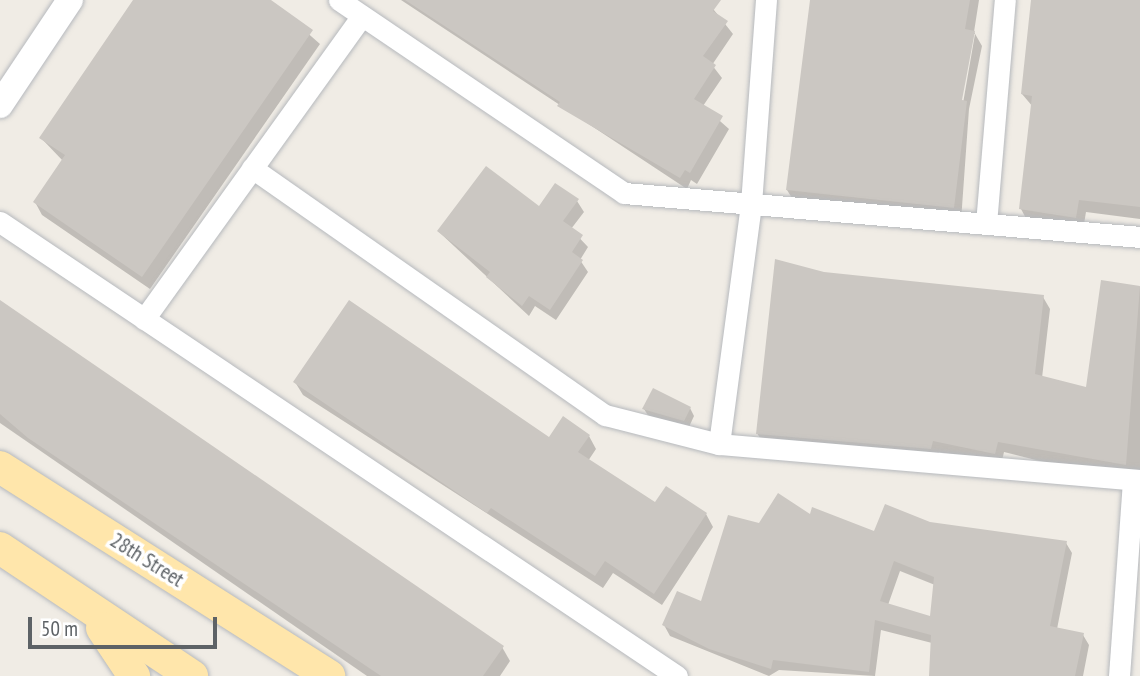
<!DOCTYPE html>
<style>
body{margin:0}
#map{position:relative;width:1140px;height:676px;overflow:hidden;background:#f0ece5;font-family:"PT Sans Narrow",sans-serif}
div>[style]{position:absolute}
.shadow>*{inset:0;background:#0003}
.building>*{inset:0;background:#cbc7c2}
.roads{filter:drop-shadow(0 0 2px #b6b9bd) drop-shadow(0 0 2px #b6b9bd)}
.minor>*{height:21px;margin:-10.5px;padding:0 10.5px;transform-origin:10.5px;border-radius:10.5px;background:#fff}
.tertiary>*{height:26px;margin:-13px;padding:0 13px;transform-origin:13px;border-radius:13px;background:#fff}
.primary>*{height:32px;margin:-16px;padding:0 16px;transform-origin:16px;border-radius:16px;background:#ffe6ab}
span{translate:-50% -50%;white-space:nowrap;text-align:center;line-height:1.15;-webkit-text-stroke:7px #fff;paint-order:stroke}
.street-label{font-size:21px;color:#5d6266}
.scale{position:absolute;left:28px;top:617px;width:189px;height:32px;box-sizing:border-box;border:4px solid #5d6266;border-top:0;padding-left:9px;font-size:21px;line-height:24px;white-space:nowrap;color:#5d6266;-webkit-text-stroke:5px #fff;paint-order:stroke}
</style>
<div id="map">
<div class="shadow">
<i style="clip-path:polygon(135px 0,270px 0,320px 44px,150px 289px,42px 215px,35px 202px,63px 161px,41px 138px)"></i>
<i style="clip-path:polygon(401px 0,706px 0,733px 34px,712px 65px,722px 78px,703px 106px,729px 129px,697px 184px,691px 180px,687px 189px)"></i>
<i style="clip-path:polygon(evenodd,812px 0,979px 0,974px 32px,982px 46px,969px 109px,961px 221px,795px 203px,787px 190px,812px 0,975px 34px,962px 109px,958px 108px,973px 34px,975px 34px)"></i>
<i style="clip-path:polygon(1034px 0,1140px 0,1140px 219px,1086px 212px,1083px 230px,1028px 222px,1021px 209px,1033px 107px,1022px 94px)"></i>
<i style="clip-path:polygon(577px 201px,584px 212px,571px 229px,588px 247px,580px 260px,588px 272px,556px 320px,535px 306px,529px 316px,439px 232px)"></i>
<i style="clip-path:polygon(824px 273px,1043px 297px,1050px 309px,1042px 378px,1087px 389px,1103px 282px,1140px 287px,1140px 471px,1083px 472px,1004px 452px,1001px 465px,939px 452px,937px 460px,764px 445px,757px 433px)"></i>
<i style="clip-path:polygon(0 303px,502px 647px,510px 661px,500px 676px,367px 676px,0 423px)"></i>
<i style="clip-path:polygon(295px 382px,549px 439px,589px 436px,596px 449px,588px 461px,656px 505px,706px 514px,713px 527px,662px 605px,613px 573px,603px 588px,303px 395px)"></i>
<i style="clip-path:polygon(690px 408px,694px 416px,688px 429px,649px 417px,644px 409px)"></i>
<i style="clip-path:polygon(evenodd,811px 517px,875px 534px,929px 524px,1066px 543px,1072px 553px,1057px 629px,1083px 635px,1089px 645px,1083px 676px,931px 676px,932px 643px,881px 630px,875px 676px,779px 670px,769px 676px,670px 636px,664px 625px,702px 604px,760px 525px,811px 517px,900px 571px,935px 585px,932px 618px,888px 605px,900px 571px)"></i>
</div>
<div class="building">
<i style="clip-path:polygon(133px 0,271px 0,313px 30px,142px 277px,33px 202px,65px 155px,39px 138px)"></i>
<i style="clip-path:polygon(405px 0,721px 0,713px 11px,728px 21px,703px 56px,716px 65px,694px 99px,723px 116px,690px 173px,685px 170px,680px 178px,557px 106px,560px 102px)"></i>
<i style="clip-path:polygon(810px 0,970px 0,965px 29px,975px 31px,962px 100px,967px 101px,954px 208px,786px 190px)"></i>
<i style="clip-path:polygon(1031px 0,1140px 0,1140px 207px,1079px 200px,1076px 218px,1019px 209px,1032px 96px,1021px 94px)"></i>
<i style="clip-path:polygon(486px 166px,539px 206px,555px 183px,579px 199px,563px 221px,583px 235px,572px 252px,583px 260px,550px 310px,529px 296px,522px 306px,486px 277px,490px 272px,437px 231px)"></i>
<i style="clip-path:polygon(775px 259px,824px 272px,1044px 295px,1035px 374px,1086px 387px,1101px 280px,1140px 286px,1126px 465px,998px 442px,995px 454px,933px 441px,931px 449px,756px 434px)"></i>
<i style="clip-path:polygon(0 300px,504px 646px,483px 676px,381px 676px,28px 438px,0 414px)"></i>
<i style="clip-path:polygon(349px 300px,549px 437px,563px 416px,590px 435px,578px 452px,655px 502px,666px 486px,707px 513px,654px 594px,605px 561px,595px 576px,491px 508px,487px 513px,293px 382px)"></i>
<i style="clip-path:polygon(653px 388px,691px 407px,684px 421px,642px 409px)"></i>
<i style="clip-path:polygon(evenodd,778px 493px,810px 514px,812px 507px,874px 531px,885px 504px,930px 522px,1067px 541px,1050px 626px,1084px 633px,1075px 676px,929px 676px,931px 635px,875px 620px,869px 672px,773px 660px,771px 669px,709px 649px,662px 625px,677px 591px,701px 601px,728px 515px,759px 523px,778px 493px,894px 561px,934px 577px,930px 616px,880px 601px,894px 561px)"></i>
</div>
<div class="roads">
<div class="minor">
<i style="left:339px;top:0;width:344px;rotate:34.1deg"></i>
<i style="left:624px;top:193px;width:518px;rotate:4.87deg"></i>
<i style="left:252px;top:168px;width:431px;rotate:35deg"></i>
<i style="left:605px;top:415px;width:118px;rotate:14.3deg"></i>
<i style="left:719px;top:444px;width:423px;rotate:4.9deg"></i>
<i style="left:0;top:222px;width:815px;rotate:33.85deg"></i>
<i style="left:986px;top:224px;width:225px;rotate:-85.2deg"></i>
<i style="left:144px;top:319px;width:373px;rotate:-54.3deg"></i>
<i style="left:719px;top:444px;width:242px;rotate:-82.4deg"></i>
<i style="left:751px;top:204px;width:205px;rotate:-85.8deg"></i>
<i style="left:1119px;top:676px;width:196px;rotate:-85.9deg"></i>
</div>
<div class="tertiary">
<i style="left:0;top:105px;width:126px;rotate:-56.3deg"></i>
</div>
<div class="primary">
<i style="left:0;top:467px;width:390px;rotate:32.4deg"></i>
<i style="left:0;top:548px;width:231px;rotate:33.7deg"></i>
<i style="left:102px;top:628px;width:58px;rotate:56.3deg"></i>
</div>
</div>
<div class="street-label">
<span style="left:147px;top:560px;rotate:32deg">28th Street</span>
</div>
<div class="scale">50 m</div>
</div>
